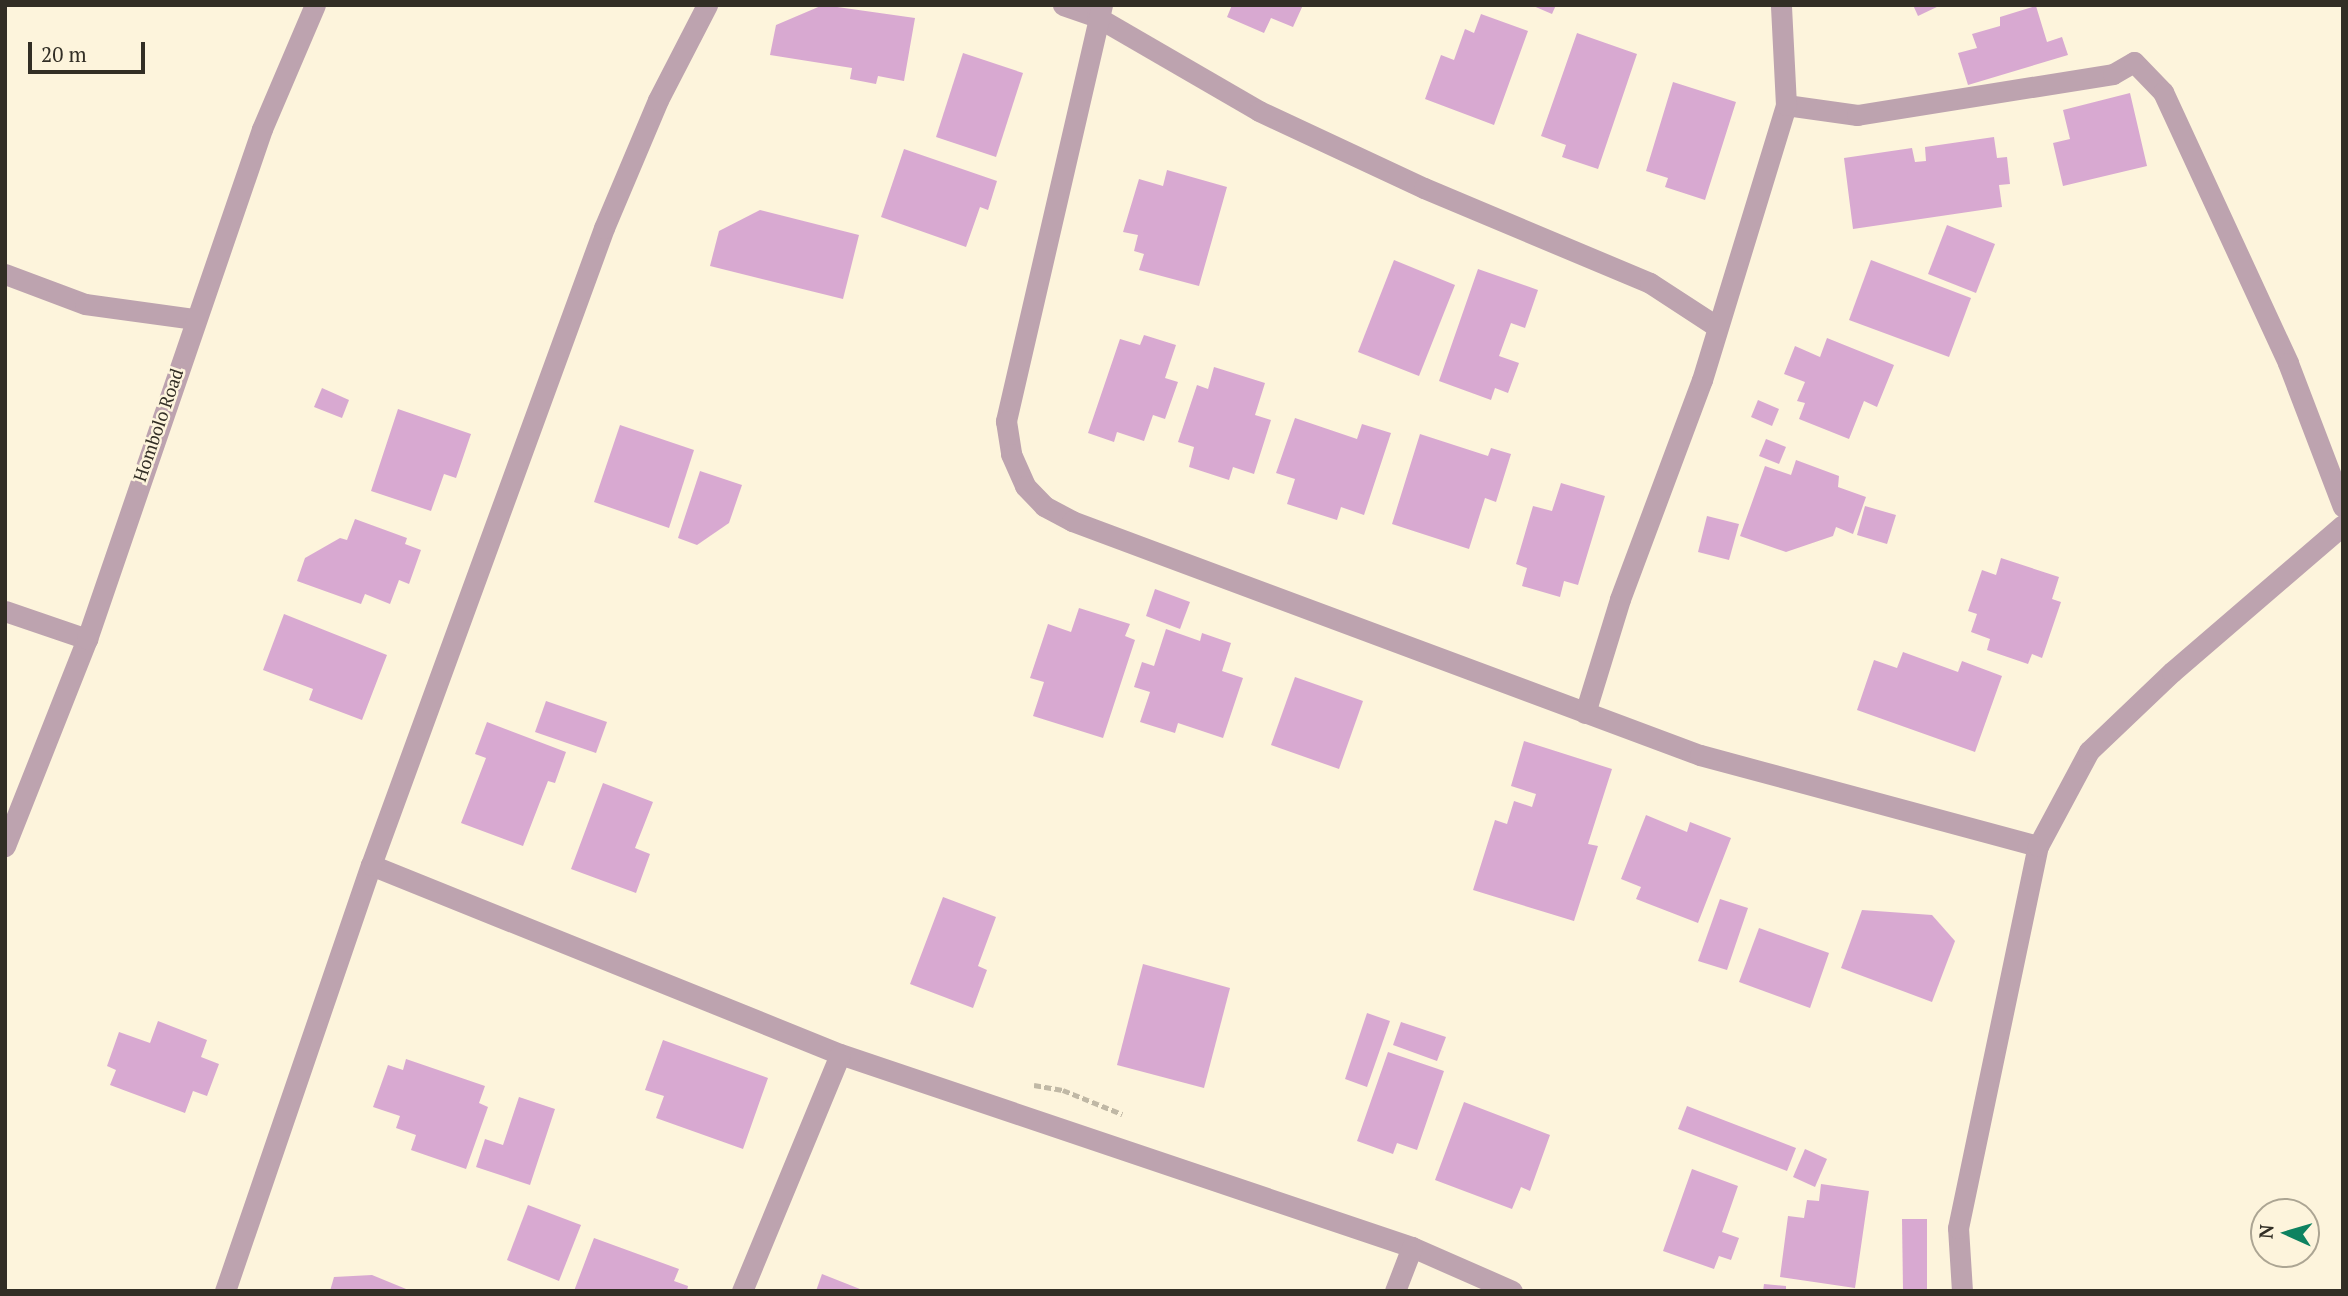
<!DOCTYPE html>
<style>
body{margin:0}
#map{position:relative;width:2348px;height:1296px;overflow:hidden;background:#fdf4dc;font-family:"PT Serif",serif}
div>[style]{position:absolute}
.building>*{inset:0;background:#d8a9d1}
.path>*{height:4.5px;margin-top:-2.25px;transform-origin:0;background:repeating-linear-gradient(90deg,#c0b8a5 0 7px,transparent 0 10.5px)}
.minor>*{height:21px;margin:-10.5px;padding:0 10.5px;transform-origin:10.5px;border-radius:10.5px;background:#bda3af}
span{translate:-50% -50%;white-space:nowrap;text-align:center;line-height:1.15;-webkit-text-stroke:5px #fdf4dc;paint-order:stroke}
.street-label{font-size:18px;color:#322e25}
.frame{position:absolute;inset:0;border:7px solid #322e25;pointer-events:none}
.north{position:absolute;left:2250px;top:1198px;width:70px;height:70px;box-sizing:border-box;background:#fdf4dc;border:2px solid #aca593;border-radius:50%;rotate:274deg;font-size:19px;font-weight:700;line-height:28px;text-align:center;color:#322e25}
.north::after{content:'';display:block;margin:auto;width:24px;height:32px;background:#0e8260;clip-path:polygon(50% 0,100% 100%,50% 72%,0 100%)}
.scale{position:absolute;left:28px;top:42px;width:117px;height:32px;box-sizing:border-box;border:4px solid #322e25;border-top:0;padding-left:9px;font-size:21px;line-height:24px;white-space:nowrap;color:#322e25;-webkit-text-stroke:5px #fdf4dc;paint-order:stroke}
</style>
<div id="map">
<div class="building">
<i style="clip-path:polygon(823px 5px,915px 18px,904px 81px,878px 76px,876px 84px,850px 79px,852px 68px,770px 55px,776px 25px)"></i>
<i style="clip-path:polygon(1232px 5px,1303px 5px,1293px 27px,1271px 18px,1264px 33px,1227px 17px)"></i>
<i style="clip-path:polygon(1531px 5px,1556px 5px,1552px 14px)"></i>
<i style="clip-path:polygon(1913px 5px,1941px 5px,1918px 16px)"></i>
<i style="clip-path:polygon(2036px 6px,2047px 42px,2062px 37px,2068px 55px,1968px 85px,1958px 53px,1977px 48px,1972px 34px,2000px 26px,2000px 17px)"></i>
<i style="clip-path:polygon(1481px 14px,1528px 31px,1494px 125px,1425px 99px,1441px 55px,1454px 60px,1465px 29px,1474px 33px)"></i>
<i style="clip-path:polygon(1577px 33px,1637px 54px,1598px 169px,1562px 157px,1566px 145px,1541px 136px)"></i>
<i style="clip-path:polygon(963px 53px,1023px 73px,996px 157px,936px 137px)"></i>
<i style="clip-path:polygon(1673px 82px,1736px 102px,1705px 200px,1665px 187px,1668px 178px,1646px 171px)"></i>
<i style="clip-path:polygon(2130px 93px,2147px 166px,2063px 186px,2053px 143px,2070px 139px,2063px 110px)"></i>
<i style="clip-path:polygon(1994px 137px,1997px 158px,2007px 157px,2010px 184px,1999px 185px,2002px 207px,1853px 229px,1844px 158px,1912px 148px,1915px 162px,1926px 161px,1925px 147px)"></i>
<i style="clip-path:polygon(904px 149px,997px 181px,988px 210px,980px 207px,966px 247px,881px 217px)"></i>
<i style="clip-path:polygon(1167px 170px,1227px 187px,1199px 286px,1139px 270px,1144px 254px,1134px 251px,1138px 235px,1123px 232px,1139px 179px,1163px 186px)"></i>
<i style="clip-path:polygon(760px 210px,859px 235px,843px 299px,710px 266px,719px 231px)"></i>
<i style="clip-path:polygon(1947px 225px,1995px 244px,1976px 293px,1928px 274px)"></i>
<i style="clip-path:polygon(1394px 260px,1455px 285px,1419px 376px,1358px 352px)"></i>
<i style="clip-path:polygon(1871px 260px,1971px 298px,1949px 357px,1849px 320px)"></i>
<i style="clip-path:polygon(1478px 269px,1538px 290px,1525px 328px,1511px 323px,1499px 356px,1519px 363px,1508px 393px,1495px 388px,1491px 400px,1439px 381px)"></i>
<i style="clip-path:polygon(1144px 335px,1176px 345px,1165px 378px,1178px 382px,1165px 419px,1153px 415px,1144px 441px,1117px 432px,1114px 442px,1088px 433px,1120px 339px,1140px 345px)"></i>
<i style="clip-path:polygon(1827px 338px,1894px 365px,1877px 407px,1864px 401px,1849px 439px,1799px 419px,1805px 403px,1797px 401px,1805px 382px,1784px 374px,1795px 346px,1820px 357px)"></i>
<i style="clip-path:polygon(1214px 367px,1265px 383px,1255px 415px,1271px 420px,1254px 474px,1233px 467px,1229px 480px,1189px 467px,1194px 447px,1178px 442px,1197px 385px,1208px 389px)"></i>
<i style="clip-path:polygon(322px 388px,349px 400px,342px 418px,314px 407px)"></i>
<i style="clip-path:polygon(1758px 400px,1779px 409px,1772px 426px,1751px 417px)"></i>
<i style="clip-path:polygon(398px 409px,471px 434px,456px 478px,444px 474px,431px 511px,371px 491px)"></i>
<i style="clip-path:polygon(1295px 418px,1357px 439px,1362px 424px,1391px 433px,1364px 515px,1341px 507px,1337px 520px,1287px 504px,1295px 479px,1276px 473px)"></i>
<i style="clip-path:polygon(620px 425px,694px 450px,669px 528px,594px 502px)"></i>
<i style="clip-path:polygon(1420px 434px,1488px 456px,1491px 448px,1511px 454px,1496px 502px,1485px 498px,1469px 549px,1392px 524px)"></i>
<i style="clip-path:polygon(1766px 439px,1786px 447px,1779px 464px,1759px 456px)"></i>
<i style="clip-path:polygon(1796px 460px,1839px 476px,1838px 487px,1866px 497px,1853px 534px,1836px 527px,1833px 536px,1786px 552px,1740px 536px,1765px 466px,1791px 475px)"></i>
<i style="clip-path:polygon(700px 471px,742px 485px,729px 523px,697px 545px,678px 538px)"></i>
<i style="clip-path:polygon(1561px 483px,1605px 496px,1578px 585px,1564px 581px,1560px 597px,1522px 586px,1527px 568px,1516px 564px,1533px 506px,1552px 511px)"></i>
<i style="clip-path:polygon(1865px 506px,1896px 515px,1887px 544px,1857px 535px)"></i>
<i style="clip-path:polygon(1707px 516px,1739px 524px,1729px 560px,1698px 552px)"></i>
<i style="clip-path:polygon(355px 519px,407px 538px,405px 544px,421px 550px,409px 584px,399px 580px,390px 604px,365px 594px,361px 604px,297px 581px,305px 558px,340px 538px,347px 540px)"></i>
<i style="clip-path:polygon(2001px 558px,2059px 577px,2052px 599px,2061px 602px,2042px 658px,2032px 654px,2028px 664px,1987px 650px,1990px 639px,1971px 632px,1977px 614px,1968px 611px,1982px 570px,1996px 575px)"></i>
<i style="clip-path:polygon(1155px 589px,1190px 602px,1180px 629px,1146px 616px)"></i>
<i style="clip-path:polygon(1079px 608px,1130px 624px,1125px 636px,1135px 640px,1103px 738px,1033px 716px,1044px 682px,1030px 678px,1048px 624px,1071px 632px)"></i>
<i style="clip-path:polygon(284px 614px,387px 655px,362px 720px,309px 700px,313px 689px,263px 670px)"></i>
<i style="clip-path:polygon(1166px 629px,1200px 641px,1202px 633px,1231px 643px,1222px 671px,1243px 678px,1223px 738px,1178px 723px,1175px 733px,1140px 722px,1150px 692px,1134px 687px,1142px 662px,1154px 666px)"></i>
<i style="clip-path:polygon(1903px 652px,1958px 672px,1962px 661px,2002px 676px,1975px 752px,1857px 710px,1874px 660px,1897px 668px)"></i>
<i style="clip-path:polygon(1295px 677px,1363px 701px,1339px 769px,1271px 745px)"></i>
<i style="clip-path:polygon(546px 701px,607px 722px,596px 753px,535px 732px)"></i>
<i style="clip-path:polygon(487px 722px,566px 752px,555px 783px,548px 781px,523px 846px,461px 823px,486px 758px,475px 754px)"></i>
<i style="clip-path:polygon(1524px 741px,1612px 769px,1588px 844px,1598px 846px,1574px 921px,1473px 890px,1495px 820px,1507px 824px,1514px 801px,1532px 807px,1536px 794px,1511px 786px)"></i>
<i style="clip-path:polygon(603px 783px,653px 802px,635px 848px,650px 854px,636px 893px,571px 869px)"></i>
<i style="clip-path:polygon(1646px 815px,1687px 832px,1690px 822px,1731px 838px,1698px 923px,1636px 899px,1641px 887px,1621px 879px)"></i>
<i style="clip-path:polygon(943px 897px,996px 917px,978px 966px,987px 970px,973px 1008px,910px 984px)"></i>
<i style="clip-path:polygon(1720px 899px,1748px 908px,1727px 970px,1698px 961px)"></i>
<i style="clip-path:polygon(1862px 910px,1932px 915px,1955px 941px,1932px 1002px,1841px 968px)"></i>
<i style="clip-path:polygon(1759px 928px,1829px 953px,1810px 1008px,1739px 982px)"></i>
<i style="clip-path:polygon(1143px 964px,1230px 988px,1204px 1088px,1117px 1065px)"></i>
<i style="clip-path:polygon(1367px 1013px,1390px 1021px,1367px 1087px,1345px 1079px)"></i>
<i style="clip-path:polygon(158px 1021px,207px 1040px,201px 1057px,219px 1064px,207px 1096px,193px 1091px,185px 1113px,110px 1085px,116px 1070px,107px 1066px,119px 1032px,150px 1043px)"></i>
<i style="clip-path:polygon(1401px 1022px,1446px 1037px,1437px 1061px,1393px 1045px)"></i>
<i style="clip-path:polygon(663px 1040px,768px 1078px,743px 1149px,656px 1118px,664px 1096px,645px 1090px)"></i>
<i style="clip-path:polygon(1388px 1052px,1444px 1071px,1417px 1150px,1397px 1143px,1393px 1154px,1357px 1141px)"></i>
<i style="clip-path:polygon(406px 1059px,485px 1086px,479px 1103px,488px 1107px,466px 1169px,411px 1150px,416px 1135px,396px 1128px,400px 1116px,373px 1107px,388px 1065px,403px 1070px)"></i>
<i style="clip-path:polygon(519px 1097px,555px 1109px,530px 1185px,476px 1167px,485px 1139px,503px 1145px)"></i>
<i style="clip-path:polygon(1464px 1102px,1550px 1135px,1530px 1191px,1521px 1187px,1512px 1209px,1435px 1180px)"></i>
<i style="clip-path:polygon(1687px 1106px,1796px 1148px,1787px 1171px,1678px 1129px)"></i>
<i style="clip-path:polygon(1805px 1149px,1827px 1159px,1815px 1187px,1793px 1177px)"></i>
<i style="clip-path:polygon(1692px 1169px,1738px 1186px,1722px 1232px,1739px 1238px,1731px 1260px,1719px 1256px,1714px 1269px,1663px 1251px)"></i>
<i style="clip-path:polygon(1821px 1184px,1869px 1191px,1855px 1288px,1780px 1277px,1788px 1216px,1804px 1218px,1807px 1200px,1819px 1201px)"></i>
<i style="clip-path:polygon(528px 1205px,581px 1225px,559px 1281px,507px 1260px)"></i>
<i style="clip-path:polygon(1902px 1219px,1927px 1219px,1927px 1290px,1903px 1290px)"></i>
<i style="clip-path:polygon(594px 1238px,679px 1269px,674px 1281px,688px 1286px,687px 1291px,574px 1291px)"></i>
<i style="clip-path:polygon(822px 1274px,865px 1291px,816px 1291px)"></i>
<i style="clip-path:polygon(372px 1275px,411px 1291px,330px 1291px,334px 1277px)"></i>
<i style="clip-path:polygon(1764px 1284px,1786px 1286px,1786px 1291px,1763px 1291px)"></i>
</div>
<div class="path">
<i style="left:1034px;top:1085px;width:29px;rotate:10deg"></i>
<i style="left:1063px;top:1090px;width:64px;rotate:22.1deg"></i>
</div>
<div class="minor">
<i style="left:1063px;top:5px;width:36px;rotate:19deg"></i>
<i style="left:1097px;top:17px;width:187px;rotate:30.1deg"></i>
<i style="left:1259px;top:111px;width:182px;rotate:25deg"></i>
<i style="left:1424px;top:188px;width:245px;rotate:22.8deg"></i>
<i style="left:1650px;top:283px;width:79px;rotate:33.1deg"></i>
<i style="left:1102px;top:5px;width:427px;rotate:103deg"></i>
<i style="left:1006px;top:421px;width:33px;rotate:81deg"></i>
<i style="left:1011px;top:454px;width:35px;rotate:66deg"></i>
<i style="left:1025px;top:486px;width:28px;rotate:46deg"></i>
<i style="left:1044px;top:506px;width:32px;rotate:28deg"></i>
<i style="left:1072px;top:521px;width:670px;rotate:20.44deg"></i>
<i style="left:1700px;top:755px;width:350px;rotate:15.1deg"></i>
<i style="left:1786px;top:105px;width:72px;rotate:8deg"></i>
<i style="left:1857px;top:115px;width:259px;rotate:-9.1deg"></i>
<i style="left:2113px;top:74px;width:24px;rotate:-30deg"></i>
<i style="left:2134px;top:62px;width:42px;rotate:46deg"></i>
<i style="left:2163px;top:92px;width:298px;rotate:65.2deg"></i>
<i style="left:2288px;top:363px;width:154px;rotate:69.1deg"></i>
<i style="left:5px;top:274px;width:85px;rotate:20.6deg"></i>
<i style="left:85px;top:304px;width:111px;rotate:7.8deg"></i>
<i style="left:5px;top:611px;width:87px;rotate:18.9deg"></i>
<i style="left:1585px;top:713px;width:119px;rotate:-72.9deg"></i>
<i style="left:1620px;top:599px;width:234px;rotate:-69.5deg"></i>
<i style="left:1702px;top:380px;width:288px;rotate:-73deg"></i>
<i style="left:1786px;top:105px;width:100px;rotate:-92.9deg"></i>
<i style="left:5px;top:846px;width:223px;rotate:-68.4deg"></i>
<i style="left:87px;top:639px;width:539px;rotate:-71.06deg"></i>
<i style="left:262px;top:129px;width:135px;rotate:-66.9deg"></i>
<i style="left:371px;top:865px;width:506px;rotate:21.95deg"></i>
<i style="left:840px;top:1054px;width:604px;rotate:18.65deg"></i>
<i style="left:1412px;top:1247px;width:109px;rotate:23.7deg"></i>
<i style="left:225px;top:1291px;width:450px;rotate:-71.1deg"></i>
<i style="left:371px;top:865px;width:678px;rotate:-69.91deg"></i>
<i style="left:604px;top:228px;width:139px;rotate:-67.1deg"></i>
<i style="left:658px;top:100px;width:107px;rotate:-62.7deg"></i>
<i style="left:742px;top:1291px;width:256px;rotate:-67.5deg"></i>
<i style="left:1395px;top:1291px;width:47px;rotate:-68.9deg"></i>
<i style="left:1962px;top:1291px;width:63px;rotate:-93.6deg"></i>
<i style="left:1958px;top:1228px;width:390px;rotate:-78.2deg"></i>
<i style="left:2038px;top:846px;width:108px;rotate:-61.8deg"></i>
<i style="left:2089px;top:751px;width:115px;rotate:-43.6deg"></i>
<i style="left:2172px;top:672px;width:225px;rotate:-40.7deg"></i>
</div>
<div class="street-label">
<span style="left:158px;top:425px;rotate:-71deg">Hombolo Road</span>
</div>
<div class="frame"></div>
<div class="north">N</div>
<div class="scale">20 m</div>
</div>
